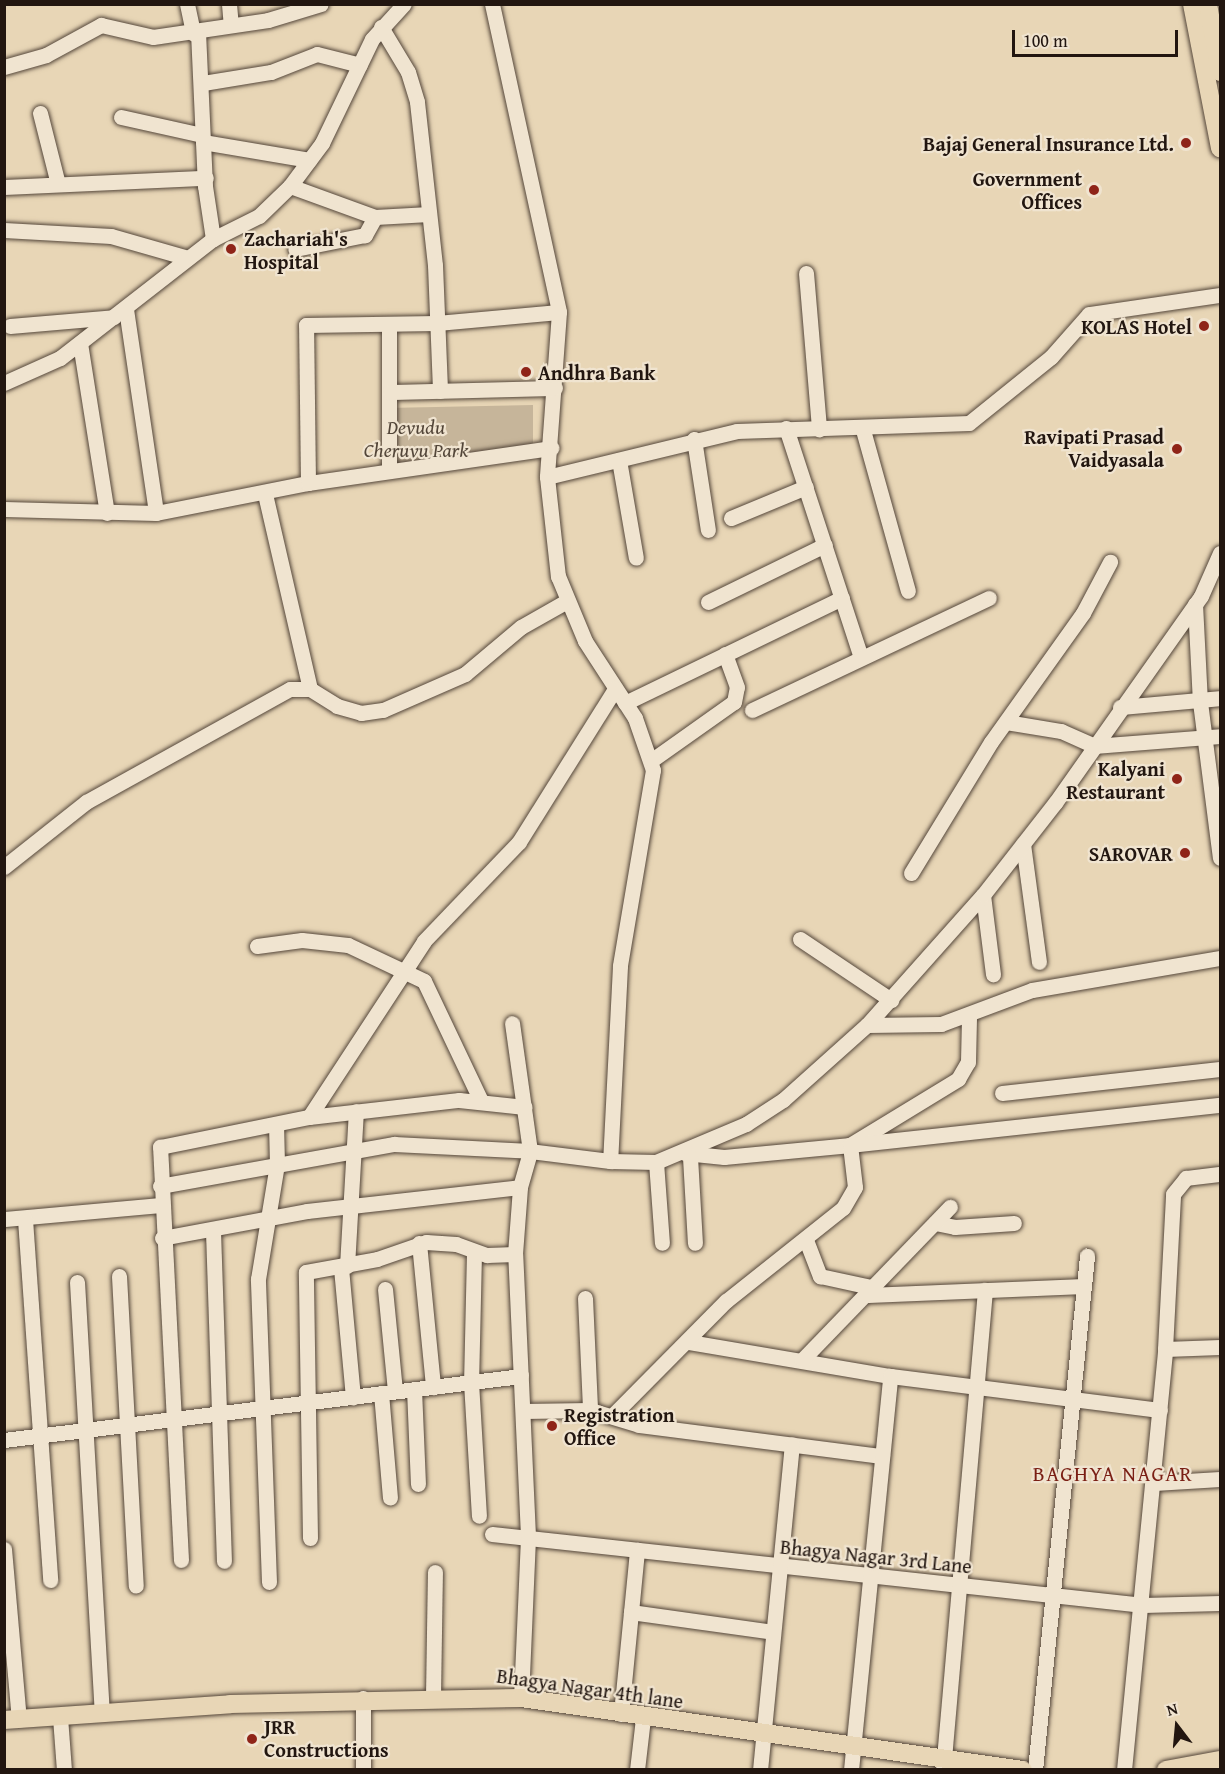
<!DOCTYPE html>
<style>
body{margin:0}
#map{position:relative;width:1225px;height:1774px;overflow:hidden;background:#e8d6b6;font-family:"Gentium Book Plus",serif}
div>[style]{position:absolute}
.green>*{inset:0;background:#c6b59a}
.roads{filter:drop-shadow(0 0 2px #54463a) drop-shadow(0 0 2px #54463a)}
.minor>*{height:15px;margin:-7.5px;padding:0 7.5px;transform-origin:7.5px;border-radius:7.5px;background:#f0e4d0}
.major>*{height:18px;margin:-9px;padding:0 9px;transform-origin:9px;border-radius:9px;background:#e8d6b6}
.dots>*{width:16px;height:16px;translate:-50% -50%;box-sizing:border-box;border:3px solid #f0e4d0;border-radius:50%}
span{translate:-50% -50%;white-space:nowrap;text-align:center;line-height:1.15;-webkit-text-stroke:4.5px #f0e4d0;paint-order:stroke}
.poi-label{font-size:20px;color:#221610;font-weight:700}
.right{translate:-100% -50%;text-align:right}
.left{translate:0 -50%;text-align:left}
.park-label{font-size:20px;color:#534639;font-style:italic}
.street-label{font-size:20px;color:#221610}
.neighbourhood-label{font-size:21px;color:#7a1f14;letter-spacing:1.5px}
.frame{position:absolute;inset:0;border:6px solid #221610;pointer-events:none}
.north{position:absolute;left:1147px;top:1696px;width:60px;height:60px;-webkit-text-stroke:4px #f0e4d0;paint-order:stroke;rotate:344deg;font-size:16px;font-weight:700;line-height:24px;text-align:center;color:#221610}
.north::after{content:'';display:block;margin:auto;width:21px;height:27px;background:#221610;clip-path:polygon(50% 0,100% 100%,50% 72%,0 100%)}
.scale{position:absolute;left:1012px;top:30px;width:166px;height:27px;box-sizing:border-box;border:3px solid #221610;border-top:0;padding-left:8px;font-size:18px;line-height:21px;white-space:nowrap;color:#221610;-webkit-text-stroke:4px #f0e4d0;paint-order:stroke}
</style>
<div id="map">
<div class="green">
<i style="clip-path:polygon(533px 405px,533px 456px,382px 471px,387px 408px)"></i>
</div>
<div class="roads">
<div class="minor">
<i style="left:187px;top:4px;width:30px;rotate:78deg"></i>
<i style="left:229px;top:4px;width:21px;rotate:85deg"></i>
<i style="left:492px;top:4px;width:315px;rotate:77.7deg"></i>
<i style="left:559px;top:312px;width:165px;rotate:94.2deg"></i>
<i style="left:547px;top:477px;width:100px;rotate:83.7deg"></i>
<i style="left:558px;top:576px;width:70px;rotate:67.4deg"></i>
<i style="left:585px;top:641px;width:92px;rotate:57deg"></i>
<i style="left:635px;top:718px;width:55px;rotate:70.9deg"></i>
<i style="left:653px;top:770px;width:199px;rotate:99.6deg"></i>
<i style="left:620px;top:966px;width:195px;rotate:92.9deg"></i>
<i style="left:610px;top:1161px;width:46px;rotate:1.2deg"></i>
<i style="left:656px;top:1162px;width:98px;rotate:-22.9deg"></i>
<i style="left:746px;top:1124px;width:44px;rotate:-33deg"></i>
<i style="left:783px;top:1100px;width:113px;rotate:-41.8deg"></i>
<i style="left:867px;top:1025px;width:74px;rotate:-0.8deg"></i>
<i style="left:941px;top:1024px;width:97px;rotate:-20.5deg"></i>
<i style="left:1032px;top:990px;width:191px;rotate:-9.7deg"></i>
<i style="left:381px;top:27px;width:52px;rotate:59deg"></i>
<i style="left:408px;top:72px;width:31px;rotate:73deg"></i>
<i style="left:417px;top:102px;width:164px;rotate:83.7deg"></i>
<i style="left:435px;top:265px;width:126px;rotate:87.7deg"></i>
<i style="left:198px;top:32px;width:154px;rotate:87.4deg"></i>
<i style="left:205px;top:186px;width:54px;rotate:81.4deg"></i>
<i style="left:4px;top:67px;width:44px;rotate:-15.9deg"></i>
<i style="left:46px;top:55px;width:63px;rotate:-28.6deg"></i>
<i style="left:101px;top:25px;width:53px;rotate:13deg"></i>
<i style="left:153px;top:37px;width:116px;rotate:-8.4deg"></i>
<i style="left:268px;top:20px;width:55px;rotate:-16.8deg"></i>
<i style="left:203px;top:83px;width:69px;rotate:-9.2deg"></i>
<i style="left:271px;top:72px;width:49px;rotate:-21.4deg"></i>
<i style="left:317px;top:54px;width:44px;rotate:14.3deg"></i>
<i style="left:40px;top:113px;width:73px;rotate:75.8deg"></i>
<i style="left:121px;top:117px;width:83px;rotate:12.5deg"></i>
<i style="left:203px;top:142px;width:108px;rotate:9.6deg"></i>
<i style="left:290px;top:186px;width:90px;rotate:20deg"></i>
<i style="left:375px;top:217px;width:21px;rotate:119deg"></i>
<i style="left:365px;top:235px;width:71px;rotate:168.7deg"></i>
<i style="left:4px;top:187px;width:202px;rotate:-2.6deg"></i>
<i style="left:375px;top:217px;width:54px;rotate:-3.2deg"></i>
<i style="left:4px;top:230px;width:107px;rotate:3.2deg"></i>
<i style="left:111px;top:236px;width:80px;rotate:15.9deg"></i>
<i style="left:806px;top:273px;width:157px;rotate:85.2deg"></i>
<i style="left:126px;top:309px;width:206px;rotate:81.6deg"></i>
<i style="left:389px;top:324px;width:147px;rotate:90deg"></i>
<i style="left:10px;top:326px;width:104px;rotate:-4.9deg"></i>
<i style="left:80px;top:343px;width:172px;rotate:81deg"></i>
<i style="left:4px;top:383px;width:61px;rotate:-24.1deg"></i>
<i style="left:60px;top:358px;width:194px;rotate:-37.9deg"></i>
<i style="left:213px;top:239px;width:51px;rotate:-26.6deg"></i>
<i style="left:259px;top:216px;width:43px;rotate:-44.1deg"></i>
<i style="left:290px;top:186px;width:54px;rotate:-53.3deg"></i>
<i style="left:322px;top:143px;width:115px;rotate:-64.3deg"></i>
<i style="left:372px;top:39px;width:47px;rotate:-47.6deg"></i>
<i style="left:390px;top:392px;width:165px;rotate:-1.4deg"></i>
<i style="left:786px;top:428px;width:241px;rotate:71.9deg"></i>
<i style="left:863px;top:430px;width:167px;rotate:74.4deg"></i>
<i style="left:694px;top:439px;width:92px;rotate:81.3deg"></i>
<i style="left:619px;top:460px;width:99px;rotate:80.2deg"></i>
<i style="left:547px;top:477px;width:195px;rotate:-13.6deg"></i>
<i style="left:737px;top:431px;width:232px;rotate:-2deg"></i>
<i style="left:969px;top:423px;width:105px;rotate:-38.8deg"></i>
<i style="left:1051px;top:357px;width:57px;rotate:-48.5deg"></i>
<i style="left:1089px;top:314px;width:132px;rotate:-8.3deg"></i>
<i style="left:308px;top:483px;width:158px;rotate:-90.7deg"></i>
<i style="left:306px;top:325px;width:131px;rotate:-0.9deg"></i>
<i style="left:437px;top:323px;width:122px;rotate:-5.2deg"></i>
<i style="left:265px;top:494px;width:200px;rotate:77deg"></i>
<i style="left:4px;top:509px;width:152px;rotate:1.5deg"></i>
<i style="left:156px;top:513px;width:155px;rotate:-11.2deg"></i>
<i style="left:308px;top:483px;width:246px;rotate:-8.2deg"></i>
<i style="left:731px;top:518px;width:81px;rotate:-22.5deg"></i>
<i style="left:708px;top:602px;width:130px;rotate:-26deg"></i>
<i style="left:1195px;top:604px;width:98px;rotate:87.1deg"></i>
<i style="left:1200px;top:702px;width:157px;rotate:82.7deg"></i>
<i style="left:625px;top:703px;width:241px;rotate:-25.8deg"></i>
<i style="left:1120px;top:707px;width:100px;rotate:-5.1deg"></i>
<i style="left:752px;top:710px;width:262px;rotate:-25.3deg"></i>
<i style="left:1006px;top:722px;width:56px;rotate:9.3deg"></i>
<i style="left:1061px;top:731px;width:36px;rotate:24deg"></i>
<i style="left:1094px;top:746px;width:126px;rotate:-4.5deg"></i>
<i style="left:652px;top:760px;width:100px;rotate:-35.3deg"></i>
<i style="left:734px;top:702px;width:15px;rotate:-79deg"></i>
<i style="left:737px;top:687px;width:35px;rotate:-110deg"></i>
<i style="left:1023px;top:844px;width:119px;rotate:82.3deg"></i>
<i style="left:4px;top:867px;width:105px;rotate:-38.4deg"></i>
<i style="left:86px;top:802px;width:233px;rotate:-29deg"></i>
<i style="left:290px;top:689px;width:20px"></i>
<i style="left:310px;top:689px;width:32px;rotate:32deg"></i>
<i style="left:337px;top:706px;width:25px;rotate:16deg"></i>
<i style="left:361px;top:713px;width:22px;rotate:-8deg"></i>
<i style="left:383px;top:710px;width:90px;rotate:-23.7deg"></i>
<i style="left:465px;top:674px;width:73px;rotate:-40deg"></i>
<i style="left:521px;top:627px;width:53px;rotate:-29.5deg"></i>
<i style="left:911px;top:873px;width:153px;rotate:-58.6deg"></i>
<i style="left:991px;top:742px;width:158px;rotate:-54.5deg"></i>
<i style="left:1083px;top:613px;width:58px;rotate:-62.1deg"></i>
<i style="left:983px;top:895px;width:80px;rotate:82.8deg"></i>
<i style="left:800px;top:939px;width:110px;rotate:33.8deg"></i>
<i style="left:257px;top:946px;width:45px;rotate:-7.6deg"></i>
<i style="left:302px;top:940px;width:46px;rotate:6.2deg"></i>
<i style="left:348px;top:945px;width:84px;rotate:25.3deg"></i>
<i style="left:424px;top:981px;width:131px;rotate:64.6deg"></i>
<i style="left:867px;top:1025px;width:174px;rotate:-48.3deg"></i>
<i style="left:983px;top:895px;width:117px;rotate:-52deg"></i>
<i style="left:1055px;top:803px;width:253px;rotate:-54.8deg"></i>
<i style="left:1201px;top:596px;width:47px;rotate:-66.2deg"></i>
<i style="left:1002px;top:1093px;width:219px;rotate:-6.3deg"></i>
<i style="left:309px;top:1117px;width:210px;rotate:-56.8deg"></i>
<i style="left:424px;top:941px;width:137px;rotate:-46.2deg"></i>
<i style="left:519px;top:842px;width:181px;rotate:-57.9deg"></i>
<i style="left:685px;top:1153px;width:39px;rotate:6deg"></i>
<i style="left:724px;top:1157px;width:127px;rotate:-5.4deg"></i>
<i style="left:850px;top:1145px;width:127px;rotate:-31.4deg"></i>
<i style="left:958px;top:1079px;width:20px;rotate:-60deg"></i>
<i style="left:968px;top:1062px;width:45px;rotate:-88.7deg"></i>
<i style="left:690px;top:1157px;width:86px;rotate:86.7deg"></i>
<i style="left:656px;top:1162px;width:81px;rotate:85.8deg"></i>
<i style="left:160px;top:1186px;width:238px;rotate:-10.2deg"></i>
<i style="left:394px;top:1144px;width:136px;rotate:2.9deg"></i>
<i style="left:530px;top:1151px;width:129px;rotate:-98deg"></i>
<i style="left:4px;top:1219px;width:158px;rotate:-5.1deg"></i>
<i style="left:25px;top:1219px;width:362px;rotate:86deg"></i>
<i style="left:935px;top:1223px;width:20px;rotate:11deg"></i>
<i style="left:955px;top:1227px;width:59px;rotate:-3.9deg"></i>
<i style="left:213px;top:1231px;width:330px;rotate:88.1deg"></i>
<i style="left:162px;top:1238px;width:147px;rotate:-10.5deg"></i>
<i style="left:307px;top:1211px;width:214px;rotate:-6.4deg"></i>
<i style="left:806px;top:1240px;width:39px;rotate:69deg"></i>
<i style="left:820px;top:1276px;width:56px;rotate:12.3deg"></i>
<i style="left:419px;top:1243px;width:145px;rotate:84.4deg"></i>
<i style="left:474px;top:1253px;width:129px;rotate:91.3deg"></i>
<i style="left:471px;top:1382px;width:134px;rotate:86.6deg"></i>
<i style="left:347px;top:1266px;width:155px;rotate:-86.7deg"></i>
<i style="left:341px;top:1268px;width:130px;rotate:84.7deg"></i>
<i style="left:119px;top:1276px;width:310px;rotate:86.9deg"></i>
<i style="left:77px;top:1282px;width:431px;rotate:86.7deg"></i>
<i style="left:385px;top:1289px;width:102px;rotate:84.4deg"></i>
<i style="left:868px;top:1295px;width:216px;rotate:-2.4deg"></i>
<i style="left:585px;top:1298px;width:112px;rotate:87.4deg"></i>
<i style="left:689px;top:1342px;width:204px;rotate:9.6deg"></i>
<i style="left:890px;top:1376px;width:272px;rotate:7.2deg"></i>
<i style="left:1165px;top:1349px;width:55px;rotate:-2.1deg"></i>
<i style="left:802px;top:1360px;width:213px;rotate:-46deg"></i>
<i style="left:414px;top:1389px;width:95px;rotate:87.6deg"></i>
<i style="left:381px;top:1393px;width:105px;rotate:85.1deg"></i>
<i style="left:523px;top:1411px;width:67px;rotate:-0.9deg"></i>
<i style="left:590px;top:1410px;width:51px;rotate:17deg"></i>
<i style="left:639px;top:1425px;width:245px;rotate:7.3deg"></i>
<i style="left:612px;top:1416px;width:162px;rotate:-45.3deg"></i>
<i style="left:726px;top:1301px;width:149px;rotate:-38.5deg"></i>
<i style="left:843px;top:1208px;width:24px;rotate:-60deg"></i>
<i style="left:855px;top:1187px;width:42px;rotate:-96.8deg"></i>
<i style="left:850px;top:1145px;width:372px;rotate:-6.2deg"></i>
<i style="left:4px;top:1440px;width:521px;rotate:-7.06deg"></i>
<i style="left:1154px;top:1483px;width:66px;rotate:-3.5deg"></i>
<i style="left:492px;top:1534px;width:655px;rotate:6.22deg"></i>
<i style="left:1143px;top:1605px;width:77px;rotate:-1.5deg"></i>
<i style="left:310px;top:1538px;width:266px;rotate:-90.9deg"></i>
<i style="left:306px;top:1272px;width:72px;rotate:-10.4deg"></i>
<i style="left:377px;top:1259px;width:52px;rotate:-19.1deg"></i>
<i style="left:426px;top:1242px;width:30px;rotate:4deg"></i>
<i style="left:456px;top:1244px;width:33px;rotate:20deg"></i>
<i style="left:487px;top:1255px;width:28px;rotate:-2deg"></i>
<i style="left:4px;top:1549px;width:171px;rotate:85deg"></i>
<i style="left:181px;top:1560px;width:414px;rotate:-92.9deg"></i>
<i style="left:160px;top:1147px;width:152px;rotate:-11.4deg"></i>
<i style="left:309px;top:1117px;width:151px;rotate:-6.5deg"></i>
<i style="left:459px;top:1100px;width:66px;rotate:6.1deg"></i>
<i style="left:269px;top:1582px;width:303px;rotate:-92.1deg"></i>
<i style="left:258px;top:1279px;width:117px;rotate:-80.6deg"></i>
<i style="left:277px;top:1164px;width:40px;rotate:-91.4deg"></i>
<i style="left:631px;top:1612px;width:143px;rotate:8deg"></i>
<i style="left:433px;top:1696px;width:124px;rotate:-89.1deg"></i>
<i style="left:521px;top:1698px;width:162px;rotate:-87.5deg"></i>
<i style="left:528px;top:1536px;width:282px;rotate:-92.6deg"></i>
<i style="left:515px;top:1254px;width:67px;rotate:-85.7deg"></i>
<i style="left:520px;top:1187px;width:37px;rotate:-74deg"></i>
<i style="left:530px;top:1151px;width:81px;rotate:7.1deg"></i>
<i style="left:621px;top:1714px;width:165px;rotate:-84.4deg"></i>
<i style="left:60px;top:1717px;width:53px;rotate:85.7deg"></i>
<i style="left:363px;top:1770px;width:72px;rotate:-90deg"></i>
<i style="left:637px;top:1770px;width:52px;rotate:-83.4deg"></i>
<i style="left:760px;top:1770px;width:327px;rotate:-84.4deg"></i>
<i style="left:851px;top:1770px;width:396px;rotate:-84.3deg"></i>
<i style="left:943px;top:1770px;width:482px;rotate:-85deg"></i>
<i style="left:1035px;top:1770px;width:517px;rotate:-84.22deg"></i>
<i style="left:1124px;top:1770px;width:423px;rotate:-84.4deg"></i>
<i style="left:1165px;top:1349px;width:155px;rotate:-87deg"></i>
<i style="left:1173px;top:1194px;width:21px;rotate:-51deg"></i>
<i style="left:1186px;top:1178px;width:34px;rotate:-7deg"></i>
</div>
<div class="major">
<i style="left:1192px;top:4px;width:147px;rotate:79deg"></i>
<i style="left:1208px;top:4px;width:69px;rotate:80deg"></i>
<i style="left:4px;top:1720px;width:227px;rotate:-4deg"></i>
<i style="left:230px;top:1704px;width:291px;rotate:-1.2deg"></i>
<i style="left:521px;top:1698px;width:507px;rotate:8.16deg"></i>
<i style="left:1166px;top:1770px;width:55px;rotate:-10.5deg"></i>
</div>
</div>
<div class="dots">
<i style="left:1186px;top:143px;background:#8f2418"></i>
<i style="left:1094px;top:190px;background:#8f2418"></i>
<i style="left:231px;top:249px;background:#8f2418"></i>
<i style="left:1204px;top:326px;background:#8f2418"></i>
<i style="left:526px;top:372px;background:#8f2418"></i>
<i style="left:1177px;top:449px;background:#8f2418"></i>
<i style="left:1177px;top:779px;background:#8f2418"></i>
<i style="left:1185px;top:853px;background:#8f2418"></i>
<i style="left:552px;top:1426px;background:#8f2418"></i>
<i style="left:252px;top:1739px;background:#8f2418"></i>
</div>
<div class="poi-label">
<span class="right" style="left:1174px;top:143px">Bajaj General Insurance Ltd.</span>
<span class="right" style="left:1082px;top:190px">Government<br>Offices</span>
<span class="left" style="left:244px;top:250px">Zachariah's<br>Hospital</span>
<span class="right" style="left:1192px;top:326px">KOLAS Hotel</span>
<span class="left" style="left:538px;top:372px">Andhra Bank</span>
<span class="right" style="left:1164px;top:448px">Ravipati Prasad<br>Vaidyasala</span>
<span class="right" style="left:1165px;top:780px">Kalyani<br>Restaurant</span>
<span class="right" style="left:1173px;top:853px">SAROVAR</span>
<span class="left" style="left:564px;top:1426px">Registration<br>Office</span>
<span class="left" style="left:264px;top:1738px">JRR<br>Constructions</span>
</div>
<div class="park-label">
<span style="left:416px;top:438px">Devudu<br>Cheruvu Park</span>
</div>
<div class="street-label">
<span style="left:876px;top:1556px;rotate:6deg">Bhagya Nagar 3rd Lane</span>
<span style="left:590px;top:1688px;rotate:8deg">Bhagya Nagar 4th lane</span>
</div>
<div class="neighbourhood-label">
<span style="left:1113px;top:1474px">BAGHYA NAGAR</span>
</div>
<div class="frame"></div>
<div class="north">N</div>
<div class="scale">100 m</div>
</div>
